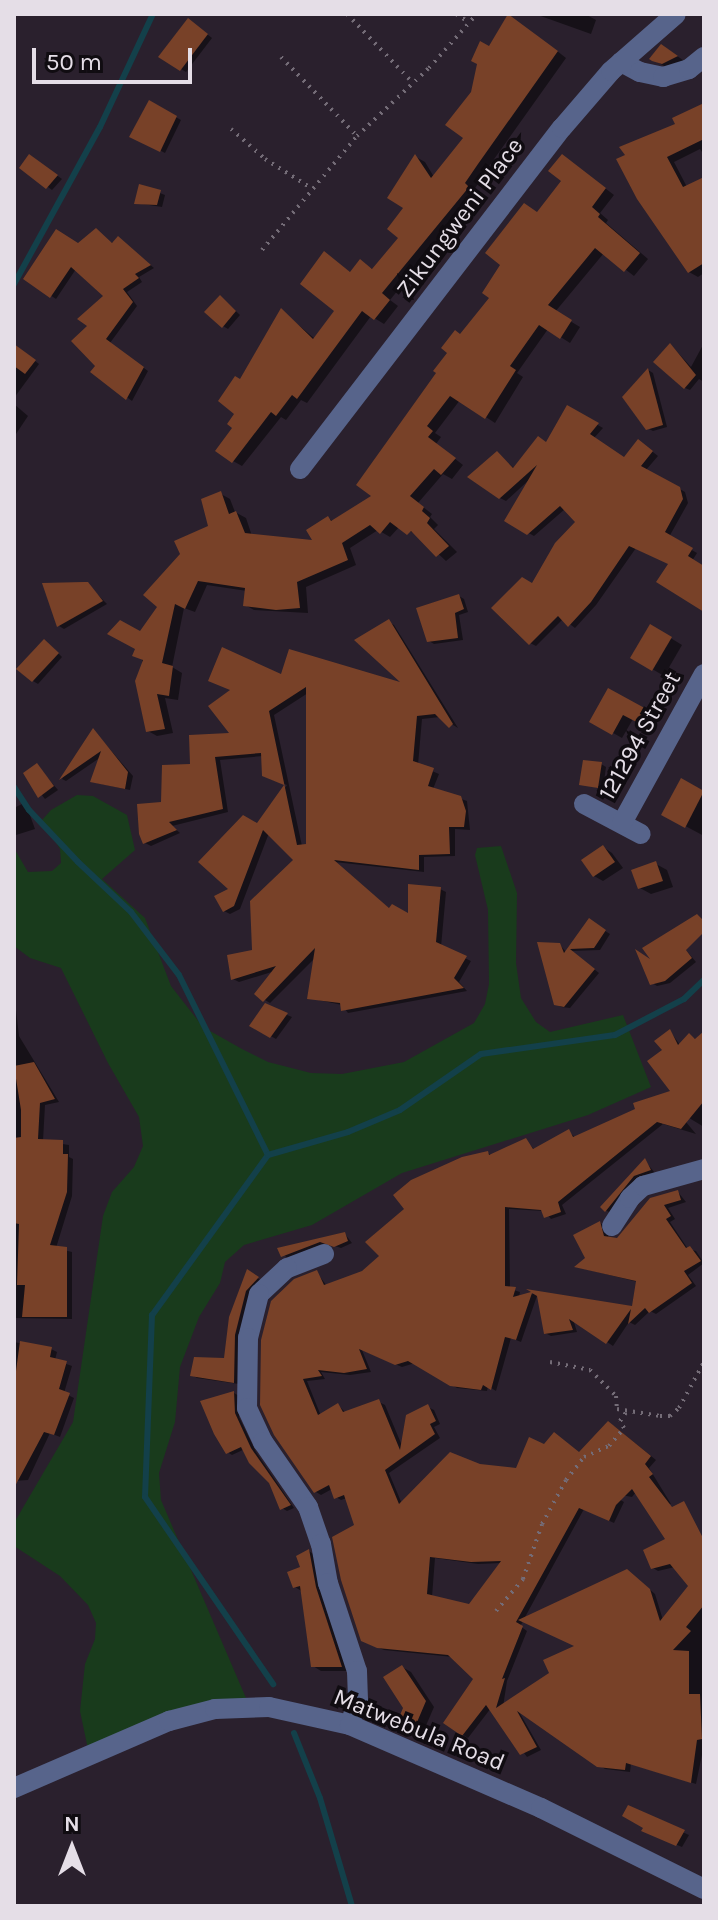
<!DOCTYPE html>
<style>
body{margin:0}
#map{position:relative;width:718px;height:1920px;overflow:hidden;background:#2a202d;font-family:Karla,sans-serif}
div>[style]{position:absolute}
.green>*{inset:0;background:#193b1c}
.shadow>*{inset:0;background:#0007}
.stream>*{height:6px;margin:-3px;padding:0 3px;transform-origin:3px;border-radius:3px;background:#13404a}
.building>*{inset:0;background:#784128}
.path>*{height:4px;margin-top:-2px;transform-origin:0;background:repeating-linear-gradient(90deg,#746c77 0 2px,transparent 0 8px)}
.minor>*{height:20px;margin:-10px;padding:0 10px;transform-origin:10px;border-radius:10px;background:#57648b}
span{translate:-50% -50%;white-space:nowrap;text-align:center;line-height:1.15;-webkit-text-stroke:7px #100c11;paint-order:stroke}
.street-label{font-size:24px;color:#e5dee7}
.frame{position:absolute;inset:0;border:16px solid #e5dee7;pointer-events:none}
.north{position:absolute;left:32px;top:1808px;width:80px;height:80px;-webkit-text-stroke:6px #100c11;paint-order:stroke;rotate:0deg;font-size:22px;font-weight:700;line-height:32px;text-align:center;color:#e5dee7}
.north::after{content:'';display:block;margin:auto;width:28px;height:36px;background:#e5dee7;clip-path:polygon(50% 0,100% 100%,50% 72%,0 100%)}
.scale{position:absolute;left:32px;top:48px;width:160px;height:36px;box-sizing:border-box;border:4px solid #e5dee7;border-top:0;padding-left:10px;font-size:24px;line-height:28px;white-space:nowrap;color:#e5dee7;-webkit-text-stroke:6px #100c11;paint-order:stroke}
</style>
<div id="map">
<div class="green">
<i style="clip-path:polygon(77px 795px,93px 796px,127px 815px,135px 850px,102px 879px,145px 918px,171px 986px,203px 1027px,242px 1049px,268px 1062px,311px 1073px,342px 1074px,404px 1062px,474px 1023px,485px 1004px,489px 984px,488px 910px,475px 855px,477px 848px,501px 846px,517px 893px,516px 963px,521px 998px,536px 1022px,550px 1032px,623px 1015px,651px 1087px,588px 1115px,402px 1173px,312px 1225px,244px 1245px,225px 1262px,220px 1283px,199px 1317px,180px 1367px,175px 1422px,159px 1473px,161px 1500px,249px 1705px,89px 1754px,80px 1711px,85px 1664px,95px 1639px,96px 1623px,88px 1605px,60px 1576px,14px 1546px,14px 1523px,73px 1422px,103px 1216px,112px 1192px,134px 1167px,143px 1146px,139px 1117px,108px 1063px,61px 968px,30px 958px,14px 946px,14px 848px,28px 872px,52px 871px,61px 863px,60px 849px,42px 820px,51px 810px)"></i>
</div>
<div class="shadow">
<i style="clip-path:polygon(535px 14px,585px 14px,596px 20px,591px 34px)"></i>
<i style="clip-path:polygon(194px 24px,212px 38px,186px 72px,161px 57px)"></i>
<i style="clip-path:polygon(552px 47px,566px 58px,487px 169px,474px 190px,477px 193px,390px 300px,398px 306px,384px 324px,371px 316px,307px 403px,301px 400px,286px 420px,281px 417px,242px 466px,233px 461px,241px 381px,282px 311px,315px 339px,337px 311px,325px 254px,351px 273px,361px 262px,374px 270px,401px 237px,416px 157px,425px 162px,434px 177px,466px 138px,472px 92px,490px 48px)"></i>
<i style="clip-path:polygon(673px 53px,687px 63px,666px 67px,652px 59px)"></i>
<i style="clip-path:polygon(150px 103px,181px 120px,165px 153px,132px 136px)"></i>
<i style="clip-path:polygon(704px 104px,704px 155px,700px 149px,674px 162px,687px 187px,704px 179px,704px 273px,698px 277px,689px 272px,638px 198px,678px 125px)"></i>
<i style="clip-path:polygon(34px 159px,62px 179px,52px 190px,21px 167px)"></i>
<i style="clip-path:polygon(571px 162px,614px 195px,600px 213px,608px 220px,606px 223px,648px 259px,634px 276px,604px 253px,555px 312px,580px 327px,570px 343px,548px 329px,517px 373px,523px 377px,495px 423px,460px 400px,435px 433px,441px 437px,436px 444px,463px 465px,452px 479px,443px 474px,418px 503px,432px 514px,430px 517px,438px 525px,434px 529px,457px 552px,446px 561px,419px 536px,400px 526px,390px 537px,378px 530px,350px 548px,356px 565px,306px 587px,308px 613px,254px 610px,245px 605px,247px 591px,207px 585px,195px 612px,184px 608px,172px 667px,182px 673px,178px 700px,165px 698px,173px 733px,157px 736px,148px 731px,140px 634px,210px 528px,221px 494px,230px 499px,235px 512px,246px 518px,252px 536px,316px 543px,328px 518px,334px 522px,374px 496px,439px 373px,492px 298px,538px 213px,564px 181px)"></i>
<i style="clip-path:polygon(141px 186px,165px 195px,162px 207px,136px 203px)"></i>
<i style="clip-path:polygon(123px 242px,154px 268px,139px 277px,142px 282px,127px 292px,137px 306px,110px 343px,148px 371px,132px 401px,93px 372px,98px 366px,90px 326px,106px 296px,76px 269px,56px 299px,26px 279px,79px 245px)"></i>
<i style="clip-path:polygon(225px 301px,240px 315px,228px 329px,223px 326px)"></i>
<i style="clip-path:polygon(704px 343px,704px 382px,699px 379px,690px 390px,685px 388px,671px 345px,691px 367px)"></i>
<i style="clip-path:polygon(14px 345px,39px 364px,14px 398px)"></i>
<i style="clip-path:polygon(648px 370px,653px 373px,667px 427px,653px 431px,647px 428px)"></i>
<i style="clip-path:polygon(14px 404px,28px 416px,14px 437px)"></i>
<i style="clip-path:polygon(568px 408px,603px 428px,594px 438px,625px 459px,644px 445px,658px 456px,646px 470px,685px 492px,688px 503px,669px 537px,697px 553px,692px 561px,704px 568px,704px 610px,670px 564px,636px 548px,596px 605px,575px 628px,563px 619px,536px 646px,530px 643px,532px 585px,578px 522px,565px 509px,534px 536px,507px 521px,530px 479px,506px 501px,500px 498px,497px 453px,515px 469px,547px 445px)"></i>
<i style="clip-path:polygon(87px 584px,107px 604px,64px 629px,59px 626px)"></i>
<i style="clip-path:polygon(459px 596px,464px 599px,468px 612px,459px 615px,463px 640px,434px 644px,429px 641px)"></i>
<i style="clip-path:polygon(evenodd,389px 622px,394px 625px,458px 728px,440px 717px,422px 719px,418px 765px,439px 774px,433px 789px,467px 801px,470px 830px,455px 829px,455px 856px,424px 857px,424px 872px,335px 862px,391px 910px,410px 916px,440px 889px,446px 892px,441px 947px,471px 961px,459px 982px,467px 991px,348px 1013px,342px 1005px,309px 998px,316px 957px,270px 1003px,265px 1000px,275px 971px,239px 982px,233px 979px,254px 952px,296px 860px,269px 833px,240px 909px,230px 914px,224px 911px,258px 826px,287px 785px,270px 779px,263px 756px,220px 760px,228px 812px,172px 826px,180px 833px,151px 846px,145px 843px,163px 804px,192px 766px,233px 734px,282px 677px,408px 686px,389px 622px,308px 693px,308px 846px,302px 846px,274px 715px,308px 693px)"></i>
<i style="clip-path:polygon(651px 626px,682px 645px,664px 676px,632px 657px)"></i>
<i style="clip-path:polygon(50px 645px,62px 657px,38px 684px,33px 681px)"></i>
<i style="clip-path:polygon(609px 691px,658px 718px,654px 729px,633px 719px,622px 738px,592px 721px)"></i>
<i style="clip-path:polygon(94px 731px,133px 776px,130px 790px,92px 782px,101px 757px,66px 781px,62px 779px)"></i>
<i style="clip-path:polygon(601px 764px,606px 767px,603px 789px,582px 784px)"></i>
<i style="clip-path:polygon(37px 766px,58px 790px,45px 799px,25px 774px)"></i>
<i style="clip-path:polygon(682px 781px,704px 791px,704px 836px,663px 814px)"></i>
<i style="clip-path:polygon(22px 804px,27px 807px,35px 829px,16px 835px,14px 808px)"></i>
<i style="clip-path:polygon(603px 847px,612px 853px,623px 868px,603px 881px,594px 876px)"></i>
<i style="clip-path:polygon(656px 864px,667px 870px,673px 887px,651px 894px,640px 888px)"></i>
<i style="clip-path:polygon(589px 921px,610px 934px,600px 950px,571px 951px,599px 973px,570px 1008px,561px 1007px,556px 1004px,560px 945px,567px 953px)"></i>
<i style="clip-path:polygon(685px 949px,696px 962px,670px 983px,657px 986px,652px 983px,656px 965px)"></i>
<i style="clip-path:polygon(14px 993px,19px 1036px,59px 1102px,45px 1105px,43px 1141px,69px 1145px,69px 1157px,73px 1159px,72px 1196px,56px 1248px,72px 1252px,72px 1319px,14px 1318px)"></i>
<i style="clip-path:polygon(265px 1006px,292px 1017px,276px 1039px,251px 1025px)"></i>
<i style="clip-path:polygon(evenodd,670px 1031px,680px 1045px,690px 1036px,697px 1040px,704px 1033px,704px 1127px,676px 1110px,696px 1134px,663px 1124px,562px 1205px,566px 1214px,551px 1219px,544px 1211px,509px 1209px,510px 1289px,520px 1292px,519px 1297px,538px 1293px,521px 1342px,511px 1338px,496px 1391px,488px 1386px,487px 1391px,457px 1388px,415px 1363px,402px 1367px,362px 1350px,371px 1372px,350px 1375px,321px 1372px,325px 1379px,307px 1381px,321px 1416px,338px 1405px,346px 1413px,379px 1402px,385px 1405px,403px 1448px,428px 1407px,434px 1410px,440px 1424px,434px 1427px,440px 1438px,389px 1473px,402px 1504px,480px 1466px,517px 1470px,545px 1446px,580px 1453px,614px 1426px,656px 1460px,649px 1468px,671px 1504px,644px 1499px,636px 1492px,632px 1497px,606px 1492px,624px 1502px,614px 1523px,584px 1509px,524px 1619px,632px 1574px,655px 1594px,663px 1620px,691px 1586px,675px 1567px,658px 1571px,653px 1568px,704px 1543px,704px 1745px,696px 1784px,631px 1764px,630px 1772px,605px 1769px,518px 1710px,541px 1750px,527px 1757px,491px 1708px,468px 1738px,445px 1723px,476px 1679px,453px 1657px,384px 1650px,369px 1644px,357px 1526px,347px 1498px,341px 1500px,336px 1497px,332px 1489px,321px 1495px,316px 1492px,276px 1434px,317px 1273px,327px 1286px,363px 1273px,488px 1153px,492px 1156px,526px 1141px,535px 1150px,569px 1132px,576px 1138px,673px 1092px,664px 1050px,670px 1031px,435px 1558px,478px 1564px,502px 1563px,470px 1606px,432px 1597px,435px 1558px,670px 1031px,524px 1620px,578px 1646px,552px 1674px,503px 1707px,507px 1681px,527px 1631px,520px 1626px,524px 1620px)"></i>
<i style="clip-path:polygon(645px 1161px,655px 1173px,611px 1213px,607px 1211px,603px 1207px)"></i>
<i style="clip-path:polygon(678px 1192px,686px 1202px,668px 1208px,675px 1219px,670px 1222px,688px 1249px,696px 1251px,704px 1263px,688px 1275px,696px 1286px,656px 1314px,650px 1311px,635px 1325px,629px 1322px,613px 1346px,573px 1319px,577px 1332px,551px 1336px,545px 1333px,538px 1293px,633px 1308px,638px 1282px,577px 1267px,587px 1259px,600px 1223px,605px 1226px,609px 1239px,618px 1240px)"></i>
<i style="clip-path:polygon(345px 1234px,352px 1243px,341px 1248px,326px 1243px,287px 1258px,280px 1249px)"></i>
<i style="clip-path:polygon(248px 1272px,262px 1281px,239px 1384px,197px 1378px,192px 1375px,226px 1360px)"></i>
<i style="clip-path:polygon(14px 1342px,51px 1349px,57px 1352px,55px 1360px,72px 1366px,64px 1393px,74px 1398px,60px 1437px,50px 1433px,28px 1480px,14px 1481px)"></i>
<i style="clip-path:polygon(234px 1393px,239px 1396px,239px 1417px,256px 1452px,294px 1508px,287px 1511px,282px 1508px,270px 1482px,245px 1449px,232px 1455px,227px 1452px)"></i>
<i style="clip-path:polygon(309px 1551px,316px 1556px,348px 1671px,321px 1671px,313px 1666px,303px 1592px,295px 1587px)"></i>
<i style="clip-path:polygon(402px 1667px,411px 1672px,434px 1707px,421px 1737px,406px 1731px)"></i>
<i style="clip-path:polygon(629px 1808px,689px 1835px,682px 1847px,649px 1833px)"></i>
</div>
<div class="stream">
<i style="left:14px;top:284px;width:179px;rotate:-61.3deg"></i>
<i style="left:100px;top:127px;width:125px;rotate:-64.9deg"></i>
<i style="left:14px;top:787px;width:27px;rotate:57deg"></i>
<i style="left:29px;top:810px;width:71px;rotate:46.7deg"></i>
<i style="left:78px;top:862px;width:73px;rotate:43.3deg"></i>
<i style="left:131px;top:912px;width:79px;rotate:52.7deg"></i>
<i style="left:179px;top:975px;width:201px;rotate:63.7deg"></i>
<i style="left:268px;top:1155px;width:198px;rotate:125.9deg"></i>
<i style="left:152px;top:1315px;width:182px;rotate:92.2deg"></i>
<i style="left:145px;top:1497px;width:227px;rotate:55.6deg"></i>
<i style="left:268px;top:1155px;width:83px;rotate:-16deg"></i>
<i style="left:348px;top:1132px;width:56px;rotate:-22.9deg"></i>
<i style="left:400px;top:1110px;width:98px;rotate:-34.7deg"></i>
<i style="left:481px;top:1054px;width:135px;rotate:-8.1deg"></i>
<i style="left:615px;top:1035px;width:78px;rotate:-27.6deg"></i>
<i style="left:684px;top:999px;width:28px;rotate:-44deg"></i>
<i style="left:294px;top:1733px;width:70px;rotate:68.2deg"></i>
<i style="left:320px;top:1798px;width:113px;rotate:73.5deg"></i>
</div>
<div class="building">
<i style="clip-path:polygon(508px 14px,558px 51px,478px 164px,465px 183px,469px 187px,382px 293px,390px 300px,374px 320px,362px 311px,297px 399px,292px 395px,276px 416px,271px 412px,232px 463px,215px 451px,232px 428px,227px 424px,234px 414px,218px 401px,235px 376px,240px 379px,281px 308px,313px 339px,334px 311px,300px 284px,324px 251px,350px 272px,360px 259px,372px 269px,398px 238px,387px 229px,403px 208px,387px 198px,415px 154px,431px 178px,463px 138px,445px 125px,471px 92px,477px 64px,471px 61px,480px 41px,489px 46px)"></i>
<i style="clip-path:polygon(188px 18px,208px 34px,180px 71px,158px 57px)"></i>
<i style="clip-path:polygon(661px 44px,678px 56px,662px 64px,652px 61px,649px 59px)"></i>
<i style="clip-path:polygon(149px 100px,177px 116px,160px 152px,129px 137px)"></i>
<i style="clip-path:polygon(704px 103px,704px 139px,667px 157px,683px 187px,704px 177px,704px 263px,688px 273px,637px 199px,616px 159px,625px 155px,619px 147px,675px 124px,672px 118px)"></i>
<i style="clip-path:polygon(29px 154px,58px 175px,46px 189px,19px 168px)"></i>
<i style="clip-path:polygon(562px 154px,606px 188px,592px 207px,600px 214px,598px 217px,640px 253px,624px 272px,595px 248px,548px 305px,572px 320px,560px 339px,539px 325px,510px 366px,516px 370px,485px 419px,450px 396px,427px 426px,433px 431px,428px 437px,456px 458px,441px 475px,434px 469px,410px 496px,424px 507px,422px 511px,430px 518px,427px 523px,449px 546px,436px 557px,411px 531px,407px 535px,390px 522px,380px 534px,370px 525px,342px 543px,348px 560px,297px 582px,300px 608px,276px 610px,243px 606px,245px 588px,198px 581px,185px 609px,175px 604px,162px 663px,173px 666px,169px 696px,157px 694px,165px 729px,146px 732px,135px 681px,143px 660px,132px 656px,135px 649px,107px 634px,120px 620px,140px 631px,157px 607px,143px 595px,180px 554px,174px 541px,208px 526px,201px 499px,221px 491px,229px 514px,236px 511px,245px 533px,312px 540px,306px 530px,328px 516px,331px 521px,371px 496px,356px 485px,436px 373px,433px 371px,447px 353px,441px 348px,455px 330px,460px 334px,489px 298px,482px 293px,500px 265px,485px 253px,524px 203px,537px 212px,561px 181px,548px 171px)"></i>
<i style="clip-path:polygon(139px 184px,161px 190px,157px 205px,134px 204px)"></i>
<i style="clip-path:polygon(96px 228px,112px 243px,118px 236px,151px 265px,135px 274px,139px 278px,123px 289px,133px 302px,106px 339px,144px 367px,126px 400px,90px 372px,95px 366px,71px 341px,87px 326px,77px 319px,103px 296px,71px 267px,50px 298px,23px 279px,56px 229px,78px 243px)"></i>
<i style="clip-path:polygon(220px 295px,236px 311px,222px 328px,204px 312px)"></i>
<i style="clip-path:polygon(670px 343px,696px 375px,684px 389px,653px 362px)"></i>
<i style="clip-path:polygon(14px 344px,36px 360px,25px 374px,14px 366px)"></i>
<i style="clip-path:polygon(648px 368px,663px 425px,646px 430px,622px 397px)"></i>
<i style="clip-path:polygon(567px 405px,599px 423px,590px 434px,624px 457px,638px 439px,653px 451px,641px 466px,680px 487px,683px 499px,665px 532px,693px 548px,688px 556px,704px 566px,704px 612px,656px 582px,668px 564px,629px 546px,591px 602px,568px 627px,558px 616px,529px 645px,491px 608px,522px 577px,532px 583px,555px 543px,575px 522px,560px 506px,527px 535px,504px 521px,537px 465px,499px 499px,467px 477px,497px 451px,513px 468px,538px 436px,546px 442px)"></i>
<i style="clip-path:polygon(84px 582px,88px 582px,103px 601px,57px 627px,42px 583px)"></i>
<i style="clip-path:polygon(459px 594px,464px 609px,455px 613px,458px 638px,427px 642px,416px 608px)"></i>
<i style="clip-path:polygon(evenodd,389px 619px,453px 724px,449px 728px,435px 714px,417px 716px,413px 761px,434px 768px,428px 786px,461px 796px,466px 811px,464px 827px,449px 827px,450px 854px,419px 855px,419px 870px,334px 860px,389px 908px,392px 904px,408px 913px,408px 884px,441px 887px,436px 942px,467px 956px,454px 978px,464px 988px,341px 1011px,340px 1003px,307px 999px,315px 948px,263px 1002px,254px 994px,276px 966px,231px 980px,227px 955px,252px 950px,250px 901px,293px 860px,263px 830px,234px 906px,223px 912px,214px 896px,228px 889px,198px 862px,243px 815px,257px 823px,284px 785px,262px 776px,261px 753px,215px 757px,223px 809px,169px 822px,177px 830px,143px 844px,139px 834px,137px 804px,161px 802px,162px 765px,190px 764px,189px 735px,229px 733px,208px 706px,230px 690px,208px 681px,222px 647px,281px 674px,289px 649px,400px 682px,354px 640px,389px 619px,306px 687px,306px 844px,297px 845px,269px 711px,306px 687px)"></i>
<i style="clip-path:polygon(650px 624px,672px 637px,652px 671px,630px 658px)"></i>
<i style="clip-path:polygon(44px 639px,59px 653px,32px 682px,16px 669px)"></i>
<i style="clip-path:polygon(608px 688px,650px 711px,644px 726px,623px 715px,612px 735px,589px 722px)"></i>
<i style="clip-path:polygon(93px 728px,128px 772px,125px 789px,90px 782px,101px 751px,59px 780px)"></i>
<i style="clip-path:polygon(583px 760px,602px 762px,598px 788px,579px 785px)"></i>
<i style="clip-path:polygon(37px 763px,54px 786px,38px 798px,23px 773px)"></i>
<i style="clip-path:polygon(681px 778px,704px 791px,685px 828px,661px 815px)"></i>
<i style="clip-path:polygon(603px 845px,615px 862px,593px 877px,581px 860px)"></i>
<i style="clip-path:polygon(656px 861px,663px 881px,638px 889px,631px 870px)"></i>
<i style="clip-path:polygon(697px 914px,704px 921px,704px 932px,686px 950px,692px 958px,665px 981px,650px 985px,635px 949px,650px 959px,642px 948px)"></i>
<i style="clip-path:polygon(589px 918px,606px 930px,594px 948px,570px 949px,595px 969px,564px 1007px,554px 1005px,537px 942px,560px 943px,564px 953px)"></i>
<i style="clip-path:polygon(265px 1003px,288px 1013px,270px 1038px,249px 1026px)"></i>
<i style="clip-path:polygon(evenodd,670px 1029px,678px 1045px,689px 1033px,695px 1039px,704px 1031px,704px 1101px,681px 1129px,657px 1122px,558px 1202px,561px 1212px,544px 1218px,541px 1210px,505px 1207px,505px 1286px,516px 1287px,513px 1297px,531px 1292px,526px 1289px,632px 1306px,636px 1281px,574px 1267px,585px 1258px,573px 1235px,600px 1221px,604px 1236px,617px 1238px,650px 1198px,678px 1190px,681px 1200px,664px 1205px,671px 1216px,666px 1219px,686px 1248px,690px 1246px,701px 1261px,684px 1271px,692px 1283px,649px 1313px,645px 1308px,628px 1324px,631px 1309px,606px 1344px,569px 1319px,573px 1330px,544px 1334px,537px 1296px,532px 1293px,516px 1340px,505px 1337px,491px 1390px,483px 1385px,481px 1390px,450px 1386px,408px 1361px,395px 1365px,359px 1349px,367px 1369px,344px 1373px,318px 1370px,322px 1376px,303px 1379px,318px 1415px,338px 1403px,343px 1412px,379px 1399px,400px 1450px,406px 1415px,428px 1404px,436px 1421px,430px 1424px,435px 1434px,385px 1470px,399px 1504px,450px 1452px,480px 1464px,516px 1468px,529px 1437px,544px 1444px,554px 1432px,579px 1452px,608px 1421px,651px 1456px,645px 1464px,653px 1474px,649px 1477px,672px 1507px,684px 1501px,704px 1540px,704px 1605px,686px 1627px,691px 1631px,673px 1650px,689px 1651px,689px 1694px,700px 1694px,702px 1739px,697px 1740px,691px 1783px,626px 1763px,625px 1770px,597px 1767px,517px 1711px,537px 1747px,520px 1755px,486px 1705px,462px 1736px,443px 1723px,473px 1679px,448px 1655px,377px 1648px,361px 1641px,341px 1580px,332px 1537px,354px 1525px,344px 1495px,334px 1499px,329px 1485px,314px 1493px,274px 1435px,260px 1405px,261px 1340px,271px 1301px,294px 1279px,317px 1270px,324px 1285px,362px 1271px,379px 1256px,365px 1242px,404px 1209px,393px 1195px,411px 1180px,462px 1157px,488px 1151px,489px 1155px,526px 1138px,533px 1149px,569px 1129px,573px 1137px,635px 1109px,633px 1103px,670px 1091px,647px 1061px,662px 1050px,654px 1041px,670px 1029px,632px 1489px,665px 1539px,643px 1550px,651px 1569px,670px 1564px,688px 1586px,660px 1621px,650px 1589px,627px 1569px,518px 1620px,574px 1646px,543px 1660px,549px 1673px,496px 1708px,505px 1678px,502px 1679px,523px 1626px,516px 1622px,579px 1508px,609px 1521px,616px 1505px,632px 1489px,670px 1029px,430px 1557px,471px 1562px,501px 1561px,469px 1604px,427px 1594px,430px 1557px)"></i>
<i style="clip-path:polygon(34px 1062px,55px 1099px,40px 1103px,38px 1139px,63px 1140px,63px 1154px,68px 1154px,67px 1192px,50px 1245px,67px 1247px,67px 1317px,22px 1317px,25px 1285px,17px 1285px,19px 1224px,14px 1223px,14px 1138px,21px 1137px,21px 1110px,14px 1066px)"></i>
<i style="clip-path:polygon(645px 1158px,651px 1170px,634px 1176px,605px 1212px,600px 1207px)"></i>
<i style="clip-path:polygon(345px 1232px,348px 1241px,334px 1247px,320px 1242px,281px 1257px,277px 1248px)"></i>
<i style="clip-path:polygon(247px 1269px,259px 1277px,246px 1291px,235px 1335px,234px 1383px,190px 1376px,194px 1357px,224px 1358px,229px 1317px)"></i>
<i style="clip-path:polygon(20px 1341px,52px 1347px,50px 1357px,67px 1361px,59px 1389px,70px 1393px,54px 1435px,44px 1432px,14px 1488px,14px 1386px)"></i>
<i style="clip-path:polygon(234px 1391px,235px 1413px,251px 1448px,291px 1505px,280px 1510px,269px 1483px,249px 1463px,241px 1447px,226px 1454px,214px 1434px,200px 1401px)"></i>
<i style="clip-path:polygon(309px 1549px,316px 1587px,342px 1667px,311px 1667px,300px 1586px,293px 1588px,287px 1572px,300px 1567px,296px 1556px)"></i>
<i style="clip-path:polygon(402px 1665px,426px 1701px,412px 1734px,395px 1727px,403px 1708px,383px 1677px)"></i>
<i style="clip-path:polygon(628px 1805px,685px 1830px,676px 1846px,641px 1831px,643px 1828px,622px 1816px)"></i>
</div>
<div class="path">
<i style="left:347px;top:14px;width:95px;rotate:46.3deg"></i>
<i style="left:456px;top:14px;width:15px;rotate:32deg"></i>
<i style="left:281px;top:57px;width:110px;rotate:46.1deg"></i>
<i style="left:231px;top:129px;width:45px;rotate:41.4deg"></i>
<i style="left:265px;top:159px;width:54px;rotate:32.2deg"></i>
<i style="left:262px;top:250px;width:148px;rotate:-50.2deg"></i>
<i style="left:357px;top:136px;width:99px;rotate:-43.4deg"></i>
<i style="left:429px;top:68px;width:72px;rotate:-48.4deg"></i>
<i style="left:550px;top:1362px;width:41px;rotate:11.3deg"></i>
<i style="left:590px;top:1370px;width:37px;rotate:45deg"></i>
<i style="left:616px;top:1396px;width:13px;rotate:86deg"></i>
<i style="left:617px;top:1409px;width:44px;rotate:9.2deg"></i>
<i style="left:660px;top:1416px;width:10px"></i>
<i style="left:670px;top:1416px;width:12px;rotate:-42deg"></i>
<i style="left:679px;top:1408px;width:52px;rotate:-61.5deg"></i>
<i style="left:496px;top:1611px;width:42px;rotate:-49.8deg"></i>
<i style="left:523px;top:1579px;width:58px;rotate:-70.9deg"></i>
<i style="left:542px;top:1524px;width:50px;rotate:-61.4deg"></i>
<i style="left:566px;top:1480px;width:29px;rotate:-52deg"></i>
<i style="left:584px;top:1457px;width:27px;rotate:-24deg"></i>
<i style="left:609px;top:1446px;width:23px;rotate:-50deg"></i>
<i style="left:624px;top:1428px;width:8px;rotate:-120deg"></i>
<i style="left:620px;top:1421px;width:12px;rotate:-55deg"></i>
</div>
<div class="minor">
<i style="left:621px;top:62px;width:21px;rotate:28deg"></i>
<i style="left:640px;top:72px;width:24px;rotate:12deg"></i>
<i style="left:663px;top:77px;width:27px;rotate:-17deg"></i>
<i style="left:689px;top:69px;width:19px;rotate:-39deg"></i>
<i style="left:300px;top:469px;width:430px;rotate:-52.5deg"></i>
<i style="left:562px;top:128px;width:75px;rotate:-49.3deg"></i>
<i style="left:611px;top:71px;width:86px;rotate:-41.2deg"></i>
<i style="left:584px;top:804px;width:64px;rotate:27.8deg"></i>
<i style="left:622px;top:823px;width:170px;rotate:-61.2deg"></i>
<i style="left:612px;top:1226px;width:33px;rotate:-57deg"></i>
<i style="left:630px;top:1198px;width:18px;rotate:-43deg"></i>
<i style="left:643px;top:1186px;width:63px;rotate:-15.6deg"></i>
<i style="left:324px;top:1254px;width:40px;rotate:159deg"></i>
<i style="left:287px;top:1268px;width:38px;rotate:137deg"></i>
<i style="left:259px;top:1294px;width:45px;rotate:104deg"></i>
<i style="left:248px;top:1338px;width:70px;rotate:90.8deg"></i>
<i style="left:247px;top:1408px;width:38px;rotate:65deg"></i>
<i style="left:263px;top:1442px;width:79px;rotate:55.3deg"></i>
<i style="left:308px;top:1507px;width:39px;rotate:71deg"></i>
<i style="left:321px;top:1544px;width:40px;rotate:80deg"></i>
<i style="left:328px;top:1583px;width:93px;rotate:71.8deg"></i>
<i style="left:357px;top:1671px;width:29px;rotate:88deg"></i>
<i style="left:358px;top:1700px;width:26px;rotate:108deg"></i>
<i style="left:14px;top:1788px;width:169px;rotate:-23.4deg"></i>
<i style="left:169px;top:1721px;width:48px;rotate:-14.6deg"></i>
<i style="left:215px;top:1709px;width:54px;rotate:-2.1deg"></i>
<i style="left:269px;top:1707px;width:83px;rotate:12.5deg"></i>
<i style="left:350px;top:1725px;width:208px;rotate:23.5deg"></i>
<i style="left:541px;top:1808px;width:182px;rotate:26.4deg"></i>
</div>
<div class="street-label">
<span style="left:460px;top:218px;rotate:-53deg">Zikungweni Place</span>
<span style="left:640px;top:736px;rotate:-61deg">121294 Street</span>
<span style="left:419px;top:1730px;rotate:22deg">Matwebula Road</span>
</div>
<div class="frame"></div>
<div class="north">N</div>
<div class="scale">50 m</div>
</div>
